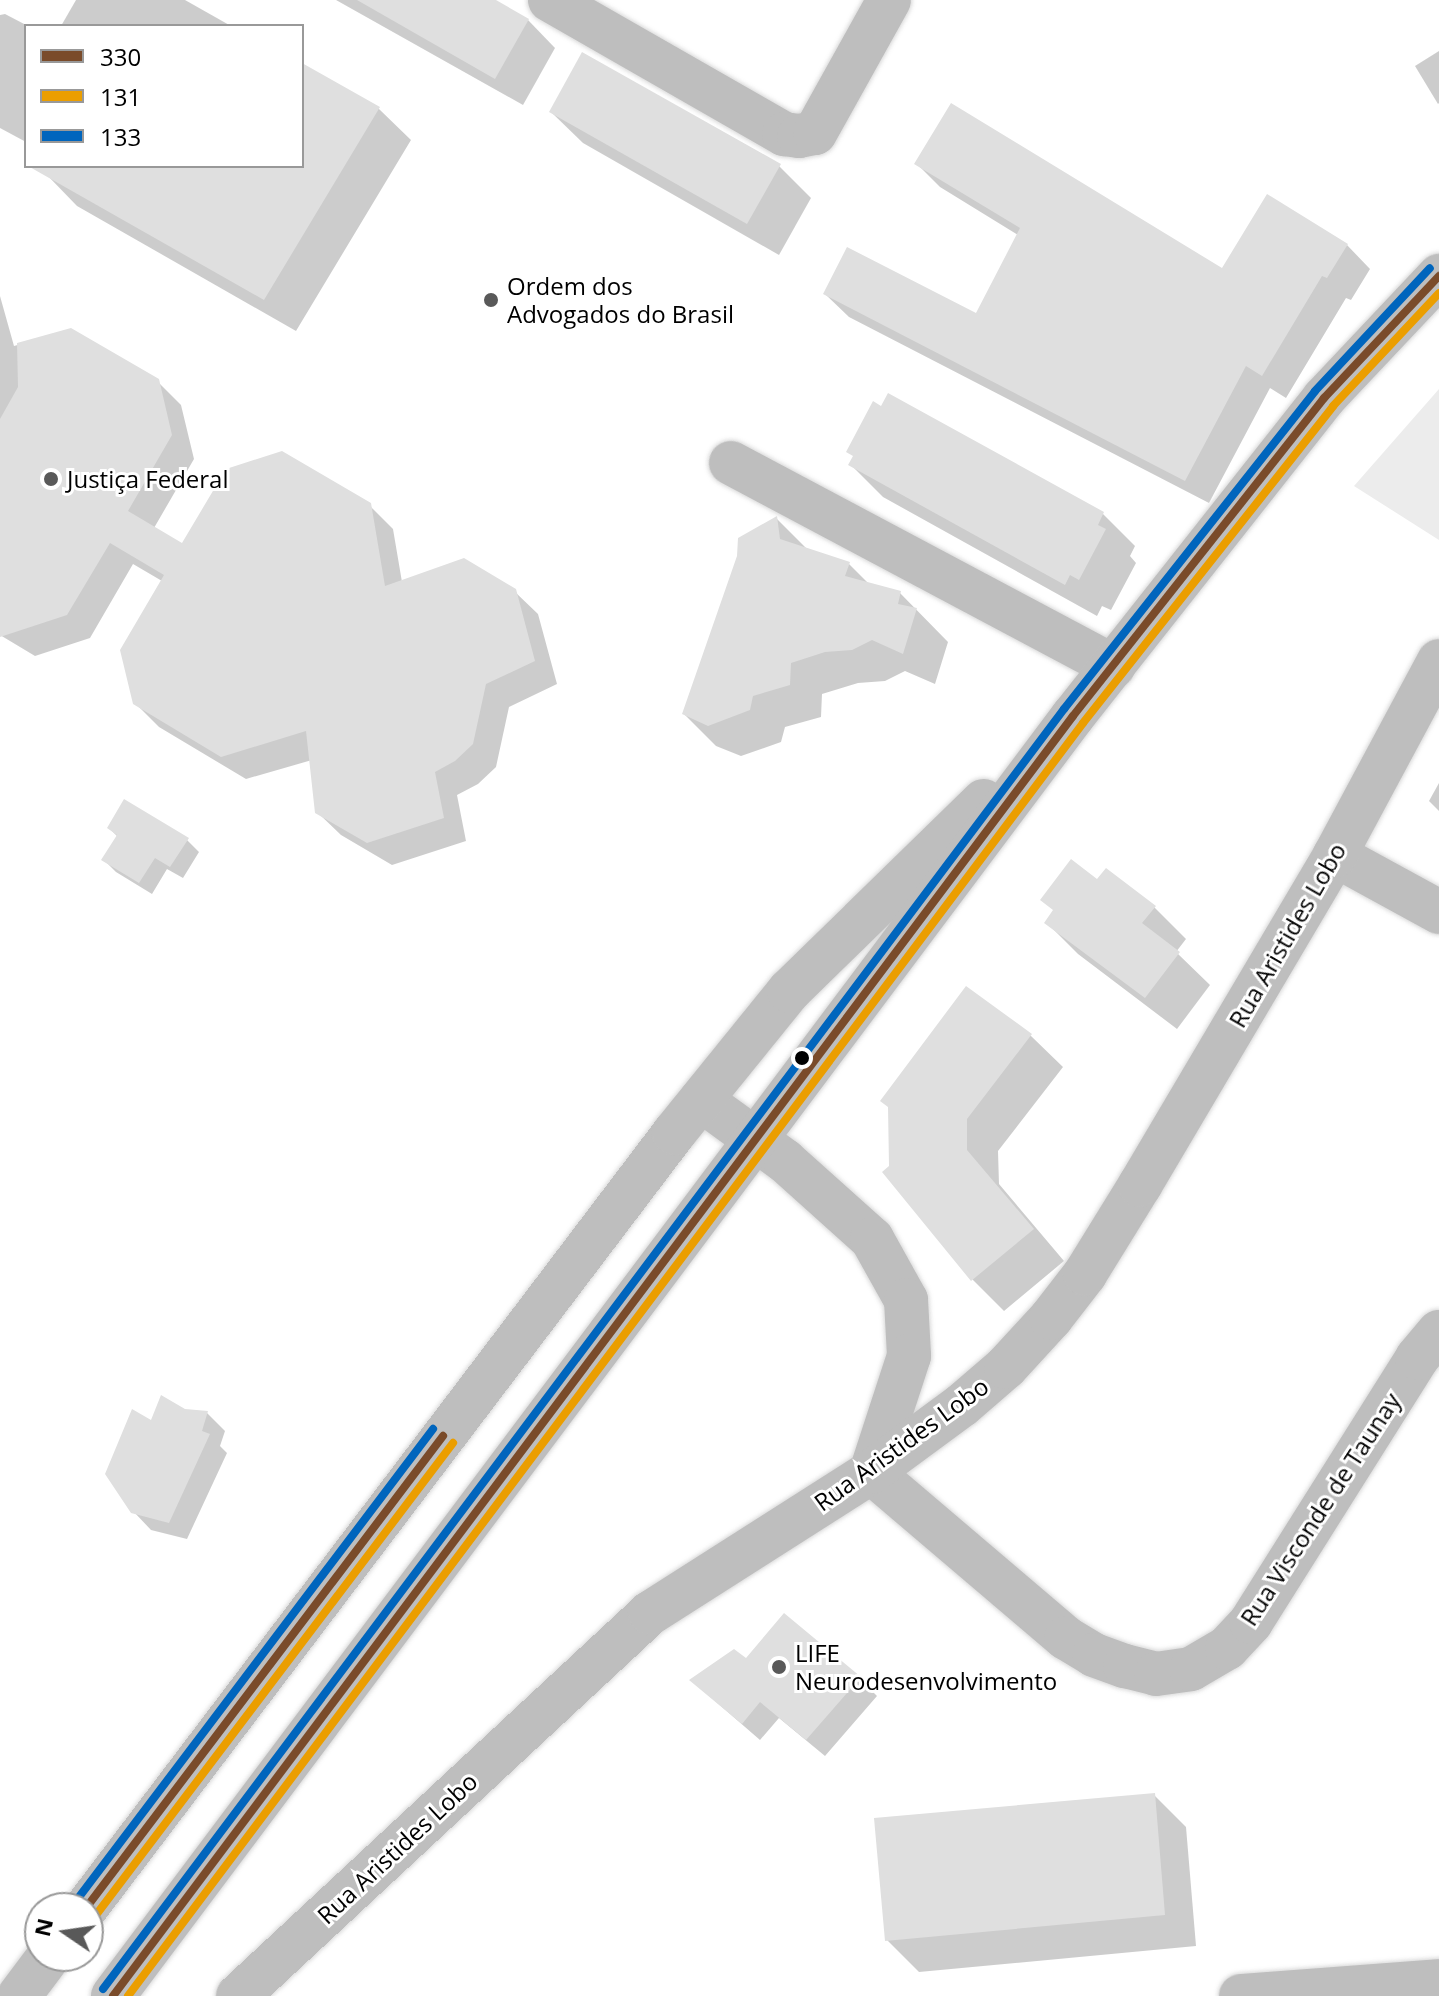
<!DOCTYPE html>
<meta charset="utf-8">
<style>
body{margin:0}
#map{position:relative;width:1439px;height:1996px;overflow:hidden;background:#fff;font-family:"Open Sans",sans-serif}
div>[style]{position:absolute}
.green>*{inset:0;background:#ececec}
.shadow>*{inset:0;background:#0003}
.building>*{inset:0;background:#dfdfdf}
.roads{filter:drop-shadow(0 0 2px #dbdbdb) drop-shadow(0 0 2px #dbdbdb)}
.minor>*{height:44px;margin:-22px;padding:0 22px;transform-origin:22px;border-radius:22px;background:#bebebe}
.major>*{height:44px;margin:-22px;padding:0 22px;transform-origin:22px;border-radius:22px;background:#bebebe}
.bus-1>*{height:8px;margin:-4px;padding:0 4px;transform-origin:4px;border-radius:4px;background:#7a4b2a}
.bus-2>*{height:8px;margin:-4px;padding:0 4px;transform-origin:4px;border-radius:4px;background:#eb9e00}
.bus-3>*{height:8px;margin:-4px;padding:0 4px;transform-origin:4px;border-radius:4px;background:#0065bd}
.dots>*{width:22px;height:22px;translate:-50% -50%;box-sizing:border-box;border:4px solid #fff;border-radius:50%}
span{translate:-50% -50%;white-space:nowrap;text-align:center;line-height:1.15;-webkit-text-stroke:6px #fff;paint-order:stroke}
.poi-label{font-size:24px;color:#000}
.left{translate:0 -50%;text-align:left}
.street-label{font-size:24px;color:#000}
.legend{position:absolute;left:24px;top:24px;width:280px;height:144px;box-sizing:border-box;background:#fff;border:2px solid #999;margin:0;padding:10px 14px;list-style:none;font-size:24px;color:#000}
.legend li{display:flex;align-items:center;gap:16px;height:40px}
.legend b{width:40px;border:2px solid #999}
.north{position:absolute;left:24px;top:1892px;width:80px;height:80px;box-sizing:border-box;background:#fff;border:2px solid #999;border-radius:50%;rotate:283deg;font-size:22px;font-weight:700;line-height:32px;text-align:center;color:#000}
.north::after{content:'';display:block;margin:auto;width:28px;height:36px;background:#595959;clip-path:polygon(50% 0,100% 100%,50% 72%,0 100%)}
</style>
<div id="map">
<div class="green">
<i style="clip-path:polygon(1439px 389px,1439px 540px,1354px 486px)"></i>
</div>
<div class="shadow">
<i style="clip-path:polygon(76px 0,185px 0,231px 26px,61px 26px)"></i>
<i style="clip-path:polygon(336px 0,492px 0,528px 20px,555px 48px,523px 105px)"></i>
<i style="clip-path:polygon(5px 14px,28px 26px,26px 142px,0 128px,0 15px)"></i>
<i style="clip-path:polygon(1439px 51px,1439px 103px,1438px 104px,1415px 66px)"></i>
<i style="clip-path:polygon(302px 66px,379px 109px,411px 140px,296px 331px,77px 206px,46px 174px,50px 166px,302px 166px)"></i>
<i style="clip-path:polygon(551px 112px,779px 166px,811px 198px,779px 255px,583px 143px)"></i>
<i style="clip-path:polygon(917px 164px,1222px 271px,1347px 245px,1370px 269px,1351px 300px,1346px 298px,1286px 398px,1270px 388px,1209px 503px,849px 317px,825px 294px,977px 316px,1018px 235px,940px 187px)"></i>
<i style="clip-path:polygon(0 296px,14px 346px,70px 330px,157px 381px,181px 405px,194px 459px,154px 528px,183px 546px,369px 505px,393px 529px,402px 582px,514px 591px,538px 614px,557px 684px,509px 707px,496px 767px,478px 784px,457px 795px,466px 841px,392px 865px,341px 835px,317px 812px,312px 760px,246px 779px,159px 727px,135px 703px,162px 581px,133px 564px,90px 638px,35px 656px,0 635px)"></i>
<i style="clip-path:polygon(851px 465px,1103px 514px,1135px 546px,1130px 556px,1136px 563px,1111px 610px,1102px 606px,1097px 616px,883px 497px)"></i>
<i style="clip-path:polygon(776px 518px,808px 550px,849px 564px,870px 585px,900px 593px,948px 642px,935px 684px,905px 671px,885px 681px,858px 683px,822px 694px,821px 717px,785px 727px,781px 742px,741px 756px,716px 746px,684px 714px)"></i>
<i style="clip-path:polygon(1439px 783px,1439px 811px,1429px 801px)"></i>
<i style="clip-path:polygon(109px 828px,187px 840px,199px 852px,183px 878px,167px 869px,152px 894px,116px 872px,104px 860px,118px 837px)"></i>
<i style="clip-path:polygon(1098px 882px,1154px 907px,1186px 939px,1176px 952px,1210px 985px,1177px 1029px,1078px 954px,1047px 923px,1055px 912px)"></i>
<i style="clip-path:polygon(967px 989px,1031px 1036px,1063px 1067px,998px 1151px,999px 1184px,1064px 1261px,1004px 1311px,973px 1280px,885px 1172px,891px 1167px)"></i>
<i style="clip-path:polygon(184px 1411px,207px 1413px,225px 1431px,220px 1446px,227px 1453px,187px 1539px,151px 1530px,133px 1511px,152px 1423px)"></i>
<i style="clip-path:polygon(746px 1660px,859px 1678px,877px 1696px,825px 1756px,779px 1718px,760px 1740px,692px 1681px)"></i>
<i style="clip-path:polygon(1154px 1795px,1186px 1827px,1196px 1946px,919px 1972px,887px 1940px)"></i>
</div>
<div class="building">
<i style="clip-path:polygon(357px 0,496px 0,529px 19px,495px 79px)"></i>
<i style="clip-path:polygon(582px 52px,781px 164px,747px 224px,549px 112px)"></i>
<i style="clip-path:polygon(302px 63px,380px 107px,264px 300px,28px 166px,302px 166px)"></i>
<i style="clip-path:polygon(951px 103px,1222px 268px,1267px 194px,1348px 244px,1327px 278px,1322px 276px,1262px 376px,1246px 366px,1185px 481px,823px 294px,847px 247px,976px 313px,1020px 228px,914px 164px)"></i>
<i style="clip-path:polygon(71px 328px,159px 379px,172px 435px,128px 511px,182px 543px,226px 469px,282px 451px,371px 503px,385px 586px,464px 558px,516px 589px,535px 661px,486px 684px,473px 744px,455px 761px,435px 772px,444px 818px,367px 843px,315px 813px,306px 731px,221px 757px,133px 704px,120px 650px,164px 575px,110px 543px,67px 615px,0 637px,0 419px,18px 387px,17px 343px)"></i>
<i style="clip-path:polygon(888px 393px,1104px 512px,1098px 525px,1106px 529px,1079px 580px,1070px 575px,1065px 585px,848px 465px,853px 456px,846px 452px,873px 401px,881px 406px)"></i>
<i style="clip-path:polygon(777px 516px,780px 539px,850px 562px,845px 576px,901px 591px,898px 604px,917px 608px,903px 654px,872px 640px,852px 650px,825px 652px,791px 663px,790px 685px,753px 696px,750px 710px,708px 726px,682px 714px,737px 556px,738px 538px)"></i>
<i style="clip-path:polygon(124px 799px,189px 838px,170px 867px,155px 858px,139px 883px,101px 860px,117px 835px,107px 828px)"></i>
<i style="clip-path:polygon(1071px 859px,1097px 879px,1106px 868px,1156px 906px,1142px 923px,1180px 952px,1145px 998px,1044px 923px,1053px 910px,1040px 900px)"></i>
<i style="clip-path:polygon(966px 986px,1032px 1034px,967px 1119px,967px 1150px,1034px 1229px,971px 1281px,882px 1172px,889px 1166px,888px 1107px,880px 1101px)"></i>
<i style="clip-path:polygon(161px 1395px,185px 1409px,208px 1411px,202px 1431px,210px 1434px,169px 1523px,131px 1513px,105px 1474px,132px 1409px,151px 1420px)"></i>
<i style="clip-path:polygon(784px 1613px,861px 1677px,806px 1740px,760px 1702px,742px 1724px,689px 1680px,734px 1649px,746px 1658px)"></i>
<i style="clip-path:polygon(1155px 1793px,1165px 1915px,885px 1941px,874px 1818px)"></i>
</div>
<div class="roads">
<div class="minor">
<i style="left:550px;top:0;width:270px;rotate:29.8deg"></i>
<i style="left:784px;top:134px;width:15px;rotate:8deg"></i>
<i style="left:799px;top:136px;width:16px;rotate:-11deg"></i>
<i style="left:815px;top:133px;width:152px;rotate:-60.9deg"></i>
<i style="left:731px;top:463px;width:433px;rotate:28deg"></i>
<i style="left:1335px;top:855px;width:119px;rotate:28.7deg"></i>
<i style="left:701px;top:1100px;width:104px;rotate:36deg"></i>
<i style="left:785px;top:1161px;width:117px;rotate:41.9deg"></i>
<i style="left:872px;top:1239px;width:70px;rotate:60.9deg"></i>
<i style="left:906px;top:1300px;width:56px;rotate:86.9deg"></i>
<i style="left:909px;top:1356px;width:122px;rotate:108.1deg"></i>
<i style="left:871px;top:1472px;width:256px;rotate:40.4deg"></i>
<i style="left:1066px;top:1638px;width:33px;rotate:31deg"></i>
<i style="left:1094px;top:1655px;width:33px;rotate:20deg"></i>
<i style="left:1125px;top:1666px;width:32px;rotate:14deg"></i>
<i style="left:1156px;top:1674px;width:35px;rotate:-8deg"></i>
<i style="left:1191px;top:1669px;width:42px;rotate:-30.3deg"></i>
<i style="left:1227px;top:1648px;width:35px;rotate:-47deg"></i>
<i style="left:1251px;top:1622px;width:312px;rotate:-57.8deg"></i>
<i style="left:1417px;top:1358px;width:34px;rotate:-50deg"></i>
<i style="left:238px;top:1996px;width:563px;rotate:-42.91deg"></i>
<i style="left:650px;top:1613px;width:262px;rotate:-32.5deg"></i>
<i style="left:871px;top:1472px;width:113px;rotate:-36.4deg"></i>
<i style="left:962px;top:1405px;width:58px;rotate:-40.8deg"></i>
<i style="left:1006px;top:1367px;width:67px;rotate:-47.4deg"></i>
<i style="left:1051px;top:1318px;width:56px;rotate:-52.3deg"></i>
<i style="left:1085px;top:1274px;width:105px;rotate:-58.3deg"></i>
<i style="left:1140px;top:1185px;width:383px;rotate:-59.4deg"></i>
<i style="left:1335px;top:855px;width:220px;rotate:-61.8deg"></i>
<i style="left:1241px;top:1996px;width:199px;rotate:-4.3deg"></i>
</div>
<div class="major">
<i style="left:86px;top:1908px;width:973px;rotate:-52.81deg"></i>
<i style="left:674px;top:1133px;width:183px;rotate:-51deg"></i>
<i style="left:789px;top:991px;width:272px;rotate:-44.3deg"></i>
<i style="left:19px;top:1996px;width:50px;rotate:-53.1deg"></i>
<i style="left:113px;top:1996px;width:1600px;rotate:-53.13deg"></i>
<i style="left:1073px;top:716px;width:405px;rotate:-51.7deg"></i>
<i style="left:1324px;top:398px;width:168px;rotate:-46.7deg"></i>
</div>
</div>
<div class="bus-1">
<i style="left:86px;top:1908px;width:592px;rotate:-52.9deg"></i>
<i style="left:113px;top:1996px;width:1600px;rotate:-53.13deg"></i>
<i style="left:1073px;top:716px;width:405px;rotate:-51.7deg"></i>
<i style="left:1324px;top:398px;width:168px;rotate:-46.7deg"></i>
</div>
<div class="bus-2">
<i style="left:96px;top:1915px;width:592px;rotate:-52.9deg"></i>
<i style="left:128px;top:1996px;width:1591px;rotate:-53.12deg"></i>
<i style="left:1083px;top:723px;width:404px;rotate:-51.7deg"></i>
<i style="left:1333px;top:406px;width:155px;rotate:-46.8deg"></i>
</div>
<div class="bus-3">
<i style="left:76px;top:1901px;width:592px;rotate:-52.9deg"></i>
<i style="left:103px;top:1989px;width:1601px;rotate:-53.1deg"></i>
<i style="left:1064px;top:709px;width:405px;rotate:-51.7deg"></i>
<i style="left:1315px;top:391px;width:168px;rotate:-46.9deg"></i>
</div>
<div class="dots">
<i style="left:491px;top:300px;background:#595959"></i>
<i style="left:51px;top:479px;background:#595959"></i>
<i style="left:802px;top:1058px;background:#000"></i>
<i style="left:779px;top:1667px;background:#595959"></i>
</div>
<div class="poi-label">
<span class="left" style="left:507px;top:300px">Ordem dos<br>Advogados do Brasil</span>
<span class="left" style="left:67px;top:479px">Justiça Federal</span>
<span class="left" style="left:795px;top:1667px">LIFE<br>Neurodesenvolvimento</span>
</div>
<div class="street-label">
<span style="left:1287px;top:935px;rotate:-60deg">Rua Aristides Lobo</span>
<span style="left:901px;top:1444px;rotate:-36deg">Rua Aristides Lobo</span>
<span style="left:1320px;top:1509px;rotate:-57deg">Rua Visconde de Taunay</span>
<span style="left:397px;top:1848px;rotate:-43deg">Rua Aristides Lobo</span>
</div>
<ul class="legend">
<li><b style="height:10px;background:#7a4b2a"></b>330</li>
<li><b style="height:10px;background:#eb9e00"></b>131</li>
<li><b style="height:10px;background:#0065bd"></b>133</li>
</ul>
<div class="north">N</div>
</div>
